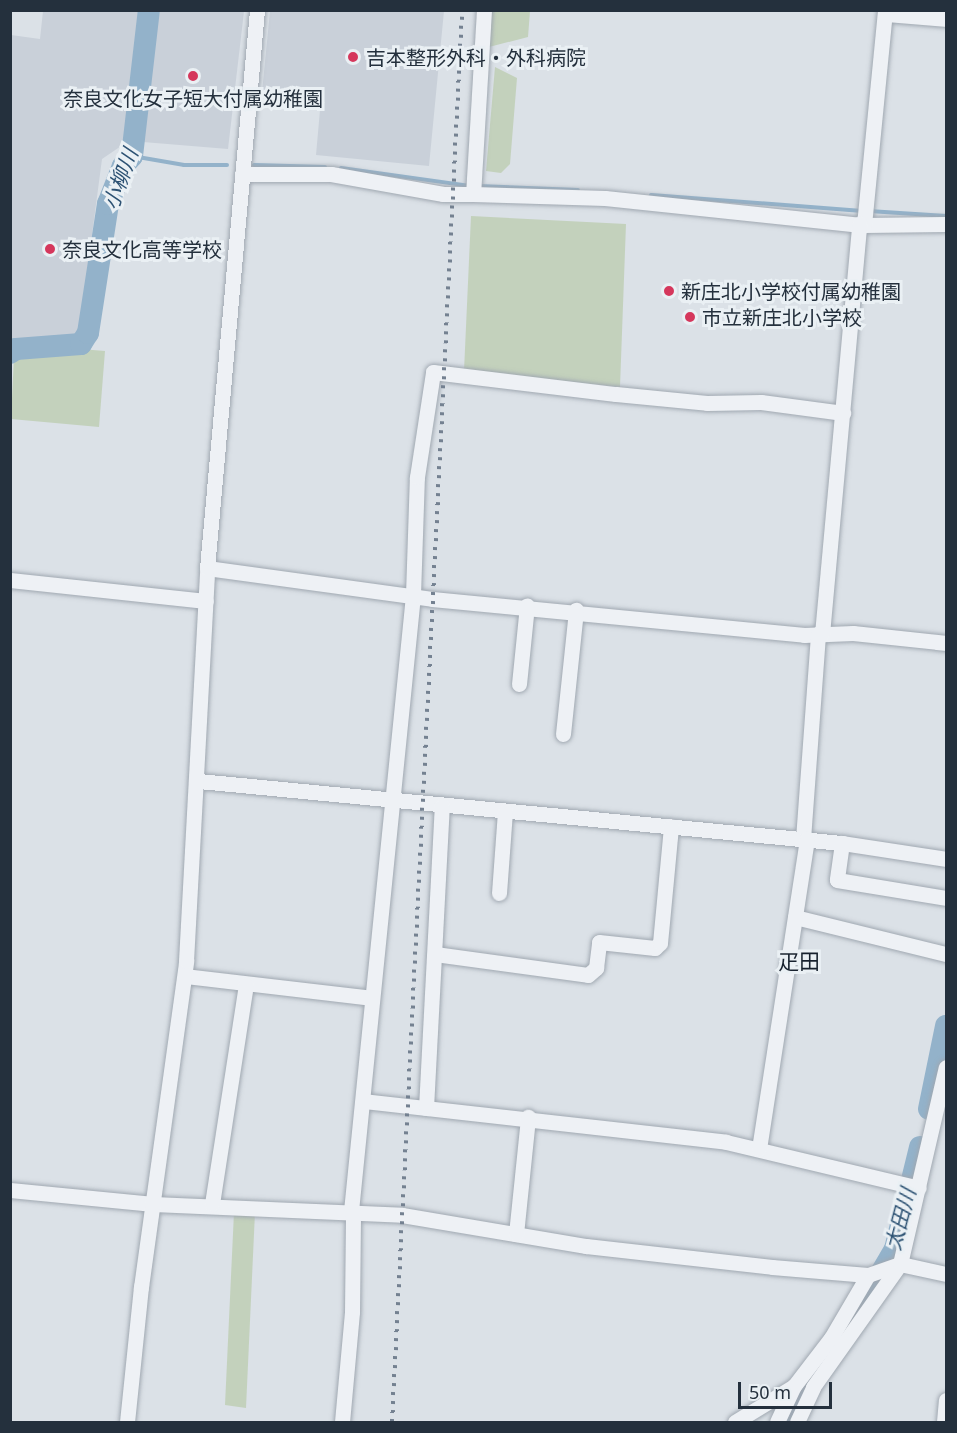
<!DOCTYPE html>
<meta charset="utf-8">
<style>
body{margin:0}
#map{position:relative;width:957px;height:1433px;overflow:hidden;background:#dbe1e7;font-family:"Noto Sans","Noto Sans JP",sans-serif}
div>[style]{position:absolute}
.built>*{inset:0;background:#c9d0d9}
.green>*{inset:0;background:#c3d1bc}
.stream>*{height:4px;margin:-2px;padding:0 2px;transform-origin:2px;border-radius:2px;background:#93b2ca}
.river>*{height:22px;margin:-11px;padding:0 11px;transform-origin:11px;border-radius:11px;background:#93b2ca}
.roads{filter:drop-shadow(0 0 2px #a0a8b1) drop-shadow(0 0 2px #a0a8b1)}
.minor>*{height:15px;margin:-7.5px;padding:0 7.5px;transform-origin:7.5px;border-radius:7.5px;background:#eef1f5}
.rail>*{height:4px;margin-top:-2px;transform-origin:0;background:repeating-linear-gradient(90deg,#748191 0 3px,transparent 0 9px)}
.dots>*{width:16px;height:16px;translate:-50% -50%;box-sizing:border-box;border:3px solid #eaf0f4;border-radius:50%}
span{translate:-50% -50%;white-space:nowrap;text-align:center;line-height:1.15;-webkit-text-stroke:6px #eaf0f4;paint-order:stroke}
.poi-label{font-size:20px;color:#24303d}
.left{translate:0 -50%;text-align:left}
.water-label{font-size:21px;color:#2d5273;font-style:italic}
.neighbourhood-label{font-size:21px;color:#17212e}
.frame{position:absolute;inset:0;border:12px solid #24303d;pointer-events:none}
.scale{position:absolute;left:738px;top:1382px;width:94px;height:27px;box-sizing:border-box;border:3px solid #24303d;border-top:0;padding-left:8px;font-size:18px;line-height:21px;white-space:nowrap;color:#24303d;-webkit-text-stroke:4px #eaf0f4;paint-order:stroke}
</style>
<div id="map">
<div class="built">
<i style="clip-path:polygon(43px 11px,143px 11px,127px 142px,102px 159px,78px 341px,11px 342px,11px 35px,40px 39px)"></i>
<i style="clip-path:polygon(157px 11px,244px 11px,228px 149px,143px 142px)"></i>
<i style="clip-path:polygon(270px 11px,444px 11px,429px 166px,316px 155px,320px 110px,261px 103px)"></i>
</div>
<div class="green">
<i style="clip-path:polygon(491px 11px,530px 11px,528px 37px,489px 47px)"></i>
<i style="clip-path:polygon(495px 67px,517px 78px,510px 164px,501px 173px,486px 171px)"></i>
<i style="clip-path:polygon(471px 216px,626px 224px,620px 387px,464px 371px)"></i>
<i style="clip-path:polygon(80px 349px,105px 351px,99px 427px,11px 419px,14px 356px)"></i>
<i style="clip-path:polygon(234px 1212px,255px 1212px,246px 1408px,225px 1405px)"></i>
</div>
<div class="stream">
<i style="left:132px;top:156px;width:53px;rotate:9.8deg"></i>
<i style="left:184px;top:165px;width:43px"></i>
<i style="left:254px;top:165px;width:71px;rotate:1.6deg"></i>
<i style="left:341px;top:168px;width:130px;rotate:7.9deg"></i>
<i style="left:477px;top:186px;width:101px;rotate:2.3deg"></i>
<i style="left:651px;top:195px;width:212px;rotate:4.3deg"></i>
<i style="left:869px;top:211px;width:77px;rotate:3.7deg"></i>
</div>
<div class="river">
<i style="left:10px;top:353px;width:7px;rotate:-34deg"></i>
<i style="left:16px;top:349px;width:65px;rotate:-4.4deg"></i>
<i style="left:81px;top:344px;width:13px;rotate:-58deg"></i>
<i style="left:88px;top:333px;width:131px;rotate:-81.2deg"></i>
<i style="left:108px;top:204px;width:41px;rotate:-68.5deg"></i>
<i style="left:123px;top:166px;width:13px;rotate:-48deg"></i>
<i style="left:132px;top:156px;width:147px;rotate:-83.4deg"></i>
<i style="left:929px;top:1109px;width:85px;rotate:-78.4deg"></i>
<i style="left:787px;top:1422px;width:44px;rotate:-62.9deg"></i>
<i style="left:807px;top:1383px;width:111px;rotate:-55.3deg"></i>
<i style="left:870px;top:1292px;width:50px;rotate:-59.8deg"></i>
<i style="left:895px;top:1249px;width:105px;rotate:-76.2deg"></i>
</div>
<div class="roads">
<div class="minor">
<i style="left:484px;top:10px;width:184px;rotate:93.4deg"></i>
<i style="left:473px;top:194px;width:132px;rotate:1.7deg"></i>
<i style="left:605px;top:198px;width:260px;rotate:6deg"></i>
<i style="left:864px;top:225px;width:82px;rotate:-0.7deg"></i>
<i style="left:885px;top:14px;width:61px;rotate:4.7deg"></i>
<i style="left:242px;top:174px;width:89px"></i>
<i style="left:331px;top:174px;width:114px;rotate:10.1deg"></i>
<i style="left:443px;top:194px;width:30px"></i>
<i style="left:864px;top:225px;width:216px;rotate:-84.4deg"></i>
<i style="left:207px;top:568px;width:227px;rotate:7.8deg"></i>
<i style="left:432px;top:599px;width:374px;rotate:5.5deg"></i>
<i style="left:804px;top:635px;width:49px;rotate:-2.3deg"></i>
<i style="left:853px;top:633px;width:94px;rotate:6.1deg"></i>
<i style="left:10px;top:580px;width:197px;rotate:6.1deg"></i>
<i style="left:822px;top:634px;width:412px;rotate:-84.8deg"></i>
<i style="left:519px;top:684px;width:79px;rotate:-84.2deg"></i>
<i style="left:563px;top:734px;width:125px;rotate:-84deg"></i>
<i style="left:199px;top:781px;width:646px;rotate:5.51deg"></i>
<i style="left:842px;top:843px;width:105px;rotate:8.7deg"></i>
<i style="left:803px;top:839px;width:206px;rotate:-85.8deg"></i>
<i style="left:842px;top:843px;width:37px;rotate:98deg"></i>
<i style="left:837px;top:880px;width:110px;rotate:9.4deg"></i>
<i style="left:499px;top:893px;width:82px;rotate:-85.8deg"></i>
<i style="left:795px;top:917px;width:155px;rotate:13.8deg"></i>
<i style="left:435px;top:954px;width:154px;rotate:7.8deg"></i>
<i style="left:588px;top:975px;width:11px;rotate:-41deg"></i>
<i style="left:596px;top:968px;width:26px;rotate:-83deg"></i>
<i style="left:599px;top:942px;width:56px;rotate:6.1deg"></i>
<i style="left:655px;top:948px;width:7px;rotate:-45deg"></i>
<i style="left:660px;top:943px;width:117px;rotate:-84.6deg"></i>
<i style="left:185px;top:976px;width:188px;rotate:6.7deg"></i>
<i style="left:363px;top:1101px;width:365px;rotate:6.4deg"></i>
<i style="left:726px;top:1142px;width:198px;rotate:13.4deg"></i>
<i style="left:426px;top:1108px;width:303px;rotate:-87deg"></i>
<i style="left:759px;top:1149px;width:314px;rotate:-81.2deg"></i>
<i style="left:10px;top:1190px;width:144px;rotate:5.6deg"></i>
<i style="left:153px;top:1204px;width:249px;rotate:2.5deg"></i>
<i style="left:402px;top:1215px;width:187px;rotate:9.6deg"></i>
<i style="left:586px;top:1246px;width:187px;rotate:6.4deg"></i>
<i style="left:772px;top:1267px;width:96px;rotate:4.8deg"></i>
<i style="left:868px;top:1275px;width:34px;rotate:-19deg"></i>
<i style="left:900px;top:1264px;width:47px;rotate:12.3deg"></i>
<i style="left:212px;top:1204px;width:222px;rotate:-81.2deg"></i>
<i style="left:351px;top:1211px;width:619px;rotate:-84.25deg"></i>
<i style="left:413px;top:595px;width:118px;rotate:-88.1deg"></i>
<i style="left:417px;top:477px;width:106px;rotate:-81.3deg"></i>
<i style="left:433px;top:372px;width:184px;rotate:6.9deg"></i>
<i style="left:616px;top:394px;width:91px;rotate:5.6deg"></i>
<i style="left:707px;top:403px;width:54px;rotate:-1.1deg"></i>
<i style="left:761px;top:402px;width:83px;rotate:7.6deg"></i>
<i style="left:516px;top:1234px;width:118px;rotate:-84.1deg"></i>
<i style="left:127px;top:1422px;width:136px;rotate:-84.1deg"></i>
<i style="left:141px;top:1287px;width:329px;rotate:-82.1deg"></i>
<i style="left:186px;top:961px;width:394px;rotate:-86.9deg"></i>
<i style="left:207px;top:568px;width:560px;rotate:-84.88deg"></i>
<i style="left:342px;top:1422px;width:110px;rotate:-84.8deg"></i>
<i style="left:352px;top:1312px;width:100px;rotate:-89.4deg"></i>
<i style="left:735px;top:1422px;width:69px;rotate:-31.4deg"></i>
<i style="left:777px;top:1422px;width:40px;rotate:-65deg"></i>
<i style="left:794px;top:1386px;width:61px;rotate:-52.4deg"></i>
<i style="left:831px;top:1338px;width:73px;rotate:-59.6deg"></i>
<i style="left:797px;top:1422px;width:38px;rotate:-65deg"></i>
<i style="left:813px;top:1387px;width:151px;rotate:-54.7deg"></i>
<i style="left:900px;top:1264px;width:202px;rotate:-76.9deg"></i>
<i style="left:944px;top:1422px;width:22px;rotate:-85deg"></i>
</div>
</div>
<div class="rail">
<i style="left:392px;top:1422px;width:1414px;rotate:-87.16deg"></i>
</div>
<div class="dots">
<i style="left:353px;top:57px;background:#d5375c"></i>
<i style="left:193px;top:76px;background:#d5375c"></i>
<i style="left:50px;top:249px;background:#d5375c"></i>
<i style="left:669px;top:291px;background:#d5375c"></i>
<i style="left:690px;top:317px;background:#d5375c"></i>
</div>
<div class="poi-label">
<span class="left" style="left:366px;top:57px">吉本整形外科・外科病院</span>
<span style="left:193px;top:98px">奈良文化女子短大付属幼稚園</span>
<span class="left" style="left:62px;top:249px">奈良文化高等学校</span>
<span class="left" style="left:681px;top:291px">新庄北小学校付属幼稚園</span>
<span class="left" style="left:702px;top:317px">市立新庄北小学校</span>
</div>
<div class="water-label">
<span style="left:120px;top:179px;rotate:-70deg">小柳川</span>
<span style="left:900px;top:1219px;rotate:-75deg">太田川</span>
</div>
<div class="neighbourhood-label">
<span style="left:799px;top:961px">疋田</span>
</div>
<div class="frame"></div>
<div class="scale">50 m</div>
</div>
